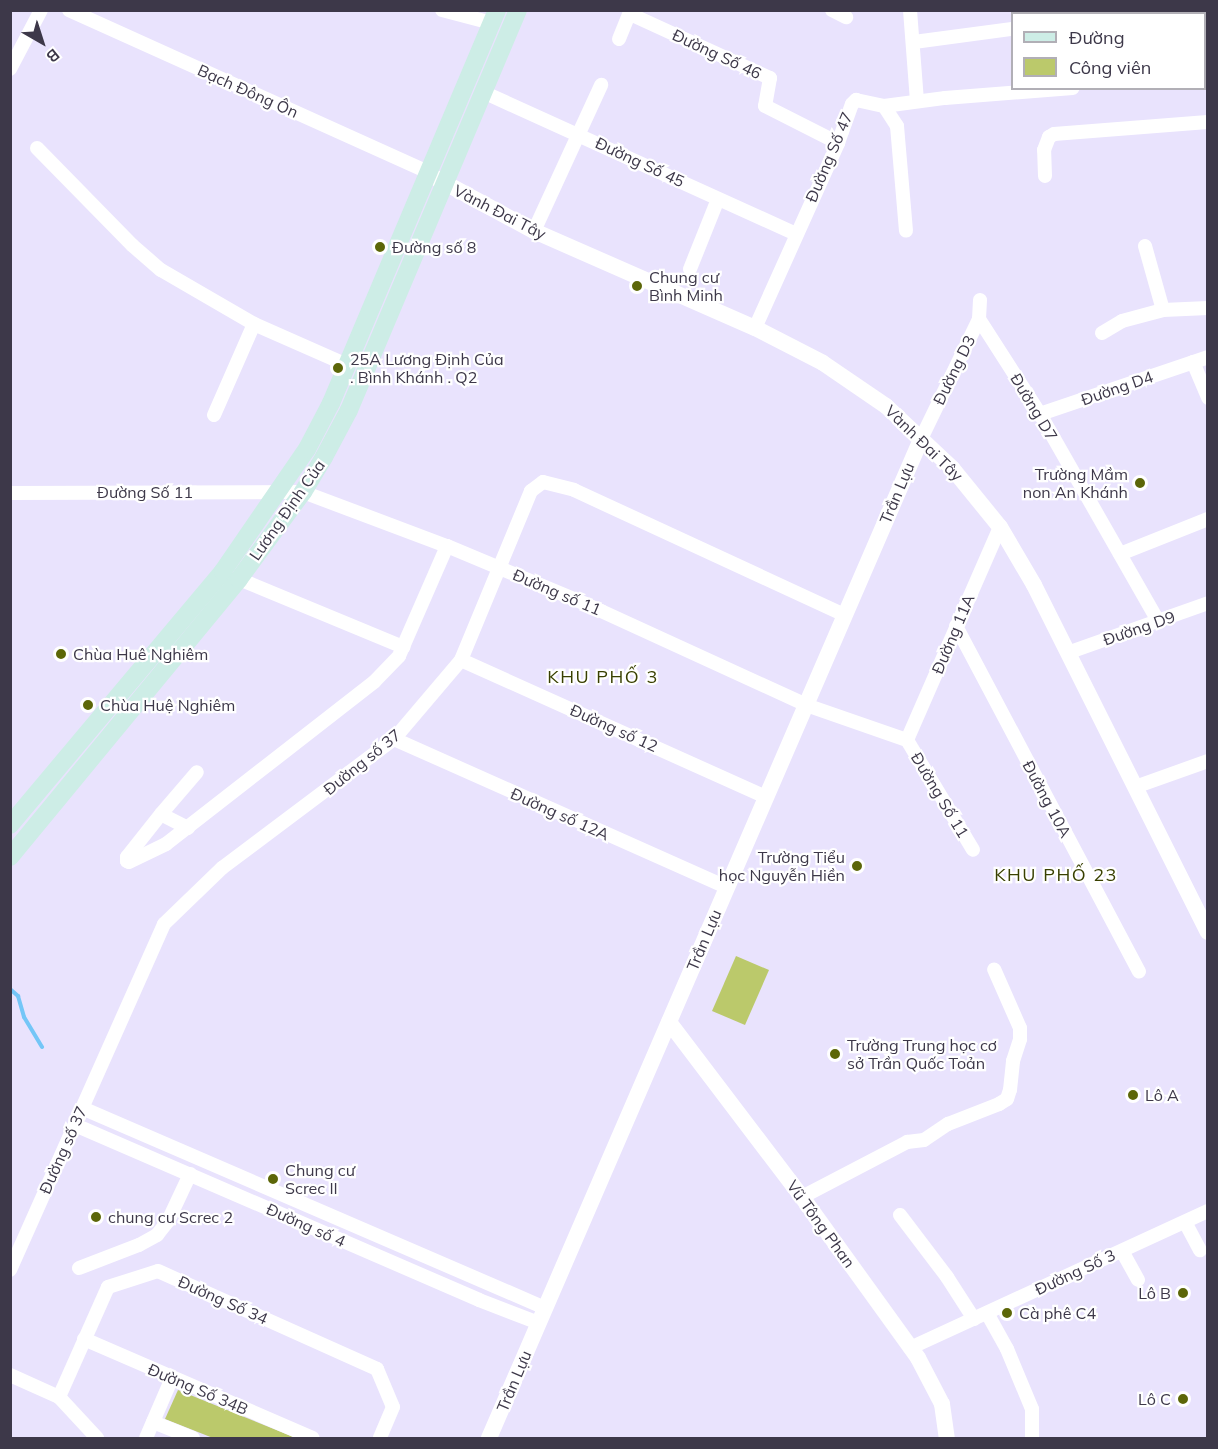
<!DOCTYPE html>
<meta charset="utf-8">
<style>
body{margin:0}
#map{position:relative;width:1218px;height:1449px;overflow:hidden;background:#e9e3fd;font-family:Mulish,sans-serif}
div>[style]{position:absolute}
.green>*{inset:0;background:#bbc96b}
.stream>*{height:4px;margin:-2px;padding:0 2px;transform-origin:2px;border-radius:2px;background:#74c6f7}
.minor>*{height:14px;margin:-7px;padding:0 7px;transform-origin:7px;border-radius:7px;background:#fff}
.tertiary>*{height:16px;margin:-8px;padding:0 8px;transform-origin:8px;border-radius:8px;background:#fff}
.secondary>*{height:18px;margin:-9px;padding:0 9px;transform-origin:9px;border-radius:9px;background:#cdede6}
.dots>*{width:16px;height:16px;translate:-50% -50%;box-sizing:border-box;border:3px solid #fff;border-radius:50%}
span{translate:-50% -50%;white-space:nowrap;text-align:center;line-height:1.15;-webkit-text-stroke:4.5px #fff;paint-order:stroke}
.street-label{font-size:16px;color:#3d3849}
.poi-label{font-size:16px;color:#3d3849}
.left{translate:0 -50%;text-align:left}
.right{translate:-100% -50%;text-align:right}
.neighbourhood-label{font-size:18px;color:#394001;letter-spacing:1.5px}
.frame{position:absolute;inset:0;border:12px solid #3d3849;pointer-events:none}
.legend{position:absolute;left:1011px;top:12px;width:195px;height:78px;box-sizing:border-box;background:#fff;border:2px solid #b1afb6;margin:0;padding:8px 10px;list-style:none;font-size:18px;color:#3d3849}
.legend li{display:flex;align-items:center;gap:12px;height:30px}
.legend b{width:30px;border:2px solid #b1afb6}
.north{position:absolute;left:12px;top:12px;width:60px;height:60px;-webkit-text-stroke:4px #fff;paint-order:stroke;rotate:141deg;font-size:16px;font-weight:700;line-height:24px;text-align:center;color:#3d3849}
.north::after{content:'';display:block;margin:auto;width:21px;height:27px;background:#3d3849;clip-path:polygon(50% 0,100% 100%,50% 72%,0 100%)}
</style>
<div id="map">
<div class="green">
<i style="clip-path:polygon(736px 956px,769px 970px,745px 1025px,712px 1011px)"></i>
<i style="clip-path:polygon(178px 1390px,296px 1438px,213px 1438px,165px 1419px)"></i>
</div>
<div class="stream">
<i style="left:10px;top:989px;width:11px;rotate:41deg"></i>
<i style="left:18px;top:996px;width:22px;rotate:74deg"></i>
<i style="left:24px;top:1017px;width:35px;rotate:59deg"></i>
</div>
<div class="minor">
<i style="left:69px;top:10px;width:393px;rotate:24.3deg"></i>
<i style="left:442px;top:10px;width:52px;rotate:14.6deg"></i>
<i style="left:832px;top:10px;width:16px;rotate:27deg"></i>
<i style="left:910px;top:10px;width:91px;rotate:85.6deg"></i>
<i style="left:630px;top:14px;width:154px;rotate:24.6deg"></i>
<i style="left:770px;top:78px;width:28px;rotate:100deg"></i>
<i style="left:765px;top:106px;width:82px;rotate:26.9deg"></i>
<i style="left:619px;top:39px;width:31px;rotate:-68deg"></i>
<i style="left:914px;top:42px;width:99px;rotate:-7.6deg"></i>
<i style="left:10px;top:69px;width:67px;rotate:-62.3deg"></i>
<i style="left:1204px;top:75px;width:4px"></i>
<i style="left:483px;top:92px;width:344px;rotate:24.4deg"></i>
<i style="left:884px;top:106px;width:24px;rotate:57deg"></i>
<i style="left:897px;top:126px;width:105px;rotate:85.1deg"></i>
<i style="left:37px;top:148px;width:136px;rotate:45.6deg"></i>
<i style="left:132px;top:245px;width:38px;rotate:41deg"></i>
<i style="left:161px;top:270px;width:108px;rotate:30.1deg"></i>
<i style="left:254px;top:324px;width:102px;rotate:23.8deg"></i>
<i style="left:1045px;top:176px;width:26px;rotate:-92deg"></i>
<i style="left:1044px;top:150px;width:14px;rotate:-69deg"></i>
<i style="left:1049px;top:137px;width:6px;rotate:-31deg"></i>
<i style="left:1054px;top:134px;width:154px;rotate:-4.5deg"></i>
<i style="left:534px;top:231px;width:161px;rotate:-65.3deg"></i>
<i style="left:1145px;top:246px;width:66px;rotate:74.3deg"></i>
<i style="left:690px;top:269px;width:75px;rotate:-68.2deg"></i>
<i style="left:979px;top:319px;width:113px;rotate:57.3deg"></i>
<i style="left:1040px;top:414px;width:238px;rotate:60.3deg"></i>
<i style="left:755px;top:328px;width:203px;rotate:-65.8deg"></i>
<i style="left:838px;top:143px;width:41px;rotate:-70.3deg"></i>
<i style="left:852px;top:104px;width:6px;rotate:-45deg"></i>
<i style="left:856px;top:100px;width:29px;rotate:12deg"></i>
<i style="left:884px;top:106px;width:62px;rotate:-7.5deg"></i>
<i style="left:945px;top:98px;width:128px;rotate:-4.5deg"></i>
<i style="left:1102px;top:333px;width:23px;rotate:-31deg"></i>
<i style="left:1122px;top:321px;width:42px;rotate:-15deg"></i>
<i style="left:1163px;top:310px;width:45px;rotate:-2.5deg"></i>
<i style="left:1193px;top:362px;width:39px;rotate:67deg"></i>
<i style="left:1040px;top:414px;width:177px;rotate:-18.7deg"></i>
<i style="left:214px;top:415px;width:99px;rotate:-66.3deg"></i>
<i style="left:921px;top:439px;width:133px;rotate:-64.2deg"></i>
<i style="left:979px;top:319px;width:19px;rotate:-87deg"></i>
<i style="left:10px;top:493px;width:293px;rotate:-0.2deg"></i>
<i style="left:303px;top:492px;width:154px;rotate:20.6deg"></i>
<i style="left:447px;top:546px;width:153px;rotate:22.7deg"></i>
<i style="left:588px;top:605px;width:240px;rotate:24.6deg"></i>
<i style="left:806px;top:705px;width:107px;rotate:19.1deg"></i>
<i style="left:907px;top:740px;width:128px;rotate:59deg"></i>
<i style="left:1120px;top:554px;width:95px;rotate:-21.7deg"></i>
<i style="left:239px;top:579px;width:178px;rotate:22.5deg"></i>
<i style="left:956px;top:626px;width:391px;rotate:62.1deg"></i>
<i style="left:1070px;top:652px;width:146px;rotate:-19.5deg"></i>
<i style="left:461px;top:660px;width:334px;rotate:24.2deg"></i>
<i style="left:394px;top:739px;width:364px;rotate:24deg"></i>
<i style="left:907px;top:740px;width:232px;rotate:-66.4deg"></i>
<i style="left:1135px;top:787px;width:77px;rotate:-19.6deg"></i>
<i style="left:161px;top:814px;width:55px;rotate:-49.4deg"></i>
<i style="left:188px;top:828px;width:30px;rotate:-153deg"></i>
<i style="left:161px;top:814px;width:55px;rotate:128.3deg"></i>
<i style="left:127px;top:857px;width:4px;rotate:90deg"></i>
<i style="left:127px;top:861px;width:2px;rotate:27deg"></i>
<i style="left:129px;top:862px;width:41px;rotate:-25.9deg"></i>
<i style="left:166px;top:844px;width:264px;rotate:-37.9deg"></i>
<i style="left:374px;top:682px;width:36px;rotate:-46deg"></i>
<i style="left:399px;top:656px;width:120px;rotate:-66.4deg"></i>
<i style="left:82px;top:1108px;width:504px;rotate:23.36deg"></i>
<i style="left:75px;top:1125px;width:440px;rotate:23.4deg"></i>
<i style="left:479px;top:1300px;width:64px;rotate:21deg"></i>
<i style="left:802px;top:1197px;width:119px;rotate:-27.6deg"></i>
<i style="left:907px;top:1142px;width:17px;rotate:-7deg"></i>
<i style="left:924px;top:1140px;width:29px;rotate:-34deg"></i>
<i style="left:948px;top:1124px;width:55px;rotate:-21.4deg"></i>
<i style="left:999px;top:1104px;width:9px;rotate:-32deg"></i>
<i style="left:1007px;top:1099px;width:9px;rotate:-72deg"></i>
<i style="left:1010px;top:1090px;width:29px;rotate:-84deg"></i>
<i style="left:1013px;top:1061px;width:23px;rotate:-72deg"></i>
<i style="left:1020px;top:1039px;width:11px;rotate:-90deg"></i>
<i style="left:1020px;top:1028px;width:64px;rotate:-113.8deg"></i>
<i style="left:900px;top:1215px;width:78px;rotate:52.8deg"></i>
<i style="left:947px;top:1277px;width:50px;rotate:57.3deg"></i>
<i style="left:1185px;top:1222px;width:32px;rotate:62deg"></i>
<i style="left:1122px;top:1251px;width:33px;rotate:61deg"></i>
<i style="left:79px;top:1268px;width:64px;rotate:-21deg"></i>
<i style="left:139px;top:1245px;width:21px;rotate:-29deg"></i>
<i style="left:157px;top:1235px;width:18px;rotate:-52deg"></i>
<i style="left:168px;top:1221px;width:52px;rotate:-64.9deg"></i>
<i style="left:10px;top:1270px;width:379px;rotate:-66deg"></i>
<i style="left:164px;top:924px;width:81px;rotate:-44deg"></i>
<i style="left:222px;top:868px;width:215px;rotate:-36.9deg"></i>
<i style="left:394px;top:739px;width:104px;rotate:-49.7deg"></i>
<i style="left:461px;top:660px;width:183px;rotate:-67.5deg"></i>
<i style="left:531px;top:491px;width:15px;rotate:-37deg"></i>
<i style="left:543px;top:482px;width:32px;rotate:14deg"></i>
<i style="left:574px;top:490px;width:298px;rotate:24.8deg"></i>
<i style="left:987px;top:1313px;width:41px;rotate:60.9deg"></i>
<i style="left:1007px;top:1349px;width:65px;rotate:67.4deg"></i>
<i style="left:1032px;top:1409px;width:29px;rotate:90deg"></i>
<i style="left:84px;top:1339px;width:249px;rotate:23.4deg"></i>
<i style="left:910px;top:1348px;width:328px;rotate:-24.7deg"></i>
<i style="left:10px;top:1375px;width:54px;rotate:24.2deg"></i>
<i style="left:59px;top:1397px;width:56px;rotate:47.2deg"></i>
<i style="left:59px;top:1397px;width:120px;rotate:-66deg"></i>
<i style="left:108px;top:1287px;width:52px;rotate:-17.7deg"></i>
<i style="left:158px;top:1271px;width:240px;rotate:24.1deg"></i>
<i style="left:377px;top:1369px;width:41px;rotate:67.2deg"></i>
<i style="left:393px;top:1407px;width:34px;rotate:113deg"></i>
<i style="left:153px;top:1422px;width:43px;rotate:21.8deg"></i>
<i style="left:146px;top:1438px;width:65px;rotate:-66.6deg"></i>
</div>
<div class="tertiary">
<i style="left:434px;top:177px;width:114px;rotate:28.4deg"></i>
<i style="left:534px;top:231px;width:241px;rotate:23.7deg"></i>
<i style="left:755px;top:328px;width:76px;rotate:27.2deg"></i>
<i style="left:823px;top:363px;width:76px;rotate:34.3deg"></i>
<i style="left:886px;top:406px;width:91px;rotate:43.2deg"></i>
<i style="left:952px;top:468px;width:76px;rotate:50.9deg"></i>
<i style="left:1000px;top:527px;width:67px;rotate:59.6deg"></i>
<i style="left:1034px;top:585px;width:388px;rotate:63.4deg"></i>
<i style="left:669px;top:1022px;width:220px;rotate:52.8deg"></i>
<i style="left:802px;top:1197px;width:198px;rotate:54.2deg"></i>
<i style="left:918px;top:1358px;width:52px;rotate:62.4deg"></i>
<i style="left:942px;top:1404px;width:34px;rotate:82deg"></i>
<i style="left:489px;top:1438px;width:1088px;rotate:-66.61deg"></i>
</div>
<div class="secondary">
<i style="left:10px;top:825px;width:331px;rotate:-50deg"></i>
<i style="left:223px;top:571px;width:148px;rotate:-55.5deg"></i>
<i style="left:307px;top:449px;width:52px;rotate:-62.4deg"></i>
<i style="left:331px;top:403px;width:427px;rotate:-67.1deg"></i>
<i style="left:10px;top:857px;width:360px;rotate:-50.5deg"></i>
<i style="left:239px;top:579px;width:108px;rotate:-53.7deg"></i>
<i style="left:303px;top:492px;width:41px;rotate:-59deg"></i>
<i style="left:324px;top:457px;width:53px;rotate:-62deg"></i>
<i style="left:349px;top:410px;width:434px;rotate:-67.1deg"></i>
</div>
<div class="dots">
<i style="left:380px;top:247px;background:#5c6608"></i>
<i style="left:637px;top:286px;background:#5c6608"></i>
<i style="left:338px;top:368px;background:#5c6608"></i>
<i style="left:1140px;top:483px;background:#5c6608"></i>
<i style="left:61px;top:654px;background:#5c6608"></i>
<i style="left:88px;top:705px;background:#5c6608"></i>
<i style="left:857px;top:866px;background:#5c6608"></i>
<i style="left:835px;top:1054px;background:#5c6608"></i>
<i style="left:1133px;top:1095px;background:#5c6608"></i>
<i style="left:273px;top:1179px;background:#5c6608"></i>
<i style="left:96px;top:1217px;background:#5c6608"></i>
<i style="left:1183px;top:1293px;background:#5c6608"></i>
<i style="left:1007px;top:1313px;background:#5c6608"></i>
<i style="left:1183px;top:1399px;background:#5c6608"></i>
</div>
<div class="street-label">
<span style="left:717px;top:54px;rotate:25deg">Đường Số 46</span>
<span style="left:248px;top:91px;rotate:24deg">Bạch Đông Ôn</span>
<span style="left:829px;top:157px;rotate:-67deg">Đường Số 47</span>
<span style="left:640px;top:162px;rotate:25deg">Đường Số 45</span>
<span style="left:500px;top:212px;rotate:27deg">Vành Đai Tây</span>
<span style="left:954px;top:370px;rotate:-64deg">Đường D3</span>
<span style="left:1117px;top:388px;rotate:-19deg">Đường D4</span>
<span style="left:1034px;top:407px;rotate:59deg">Đường D7</span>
<span style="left:924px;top:443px;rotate:44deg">Vành Đai Tây</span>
<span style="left:145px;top:492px">Đường Số 11</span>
<span style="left:897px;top:493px;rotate:-67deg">Trần Lựu</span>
<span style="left:287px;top:510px;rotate:-55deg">Lương Định Của</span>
<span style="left:557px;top:592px;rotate:23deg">Đường số 11</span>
<span style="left:1139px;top:628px;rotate:-19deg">Đường D9</span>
<span style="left:953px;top:634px;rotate:-67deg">Đường 11A</span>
<span style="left:614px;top:728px;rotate:24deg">Đường số 12</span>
<span style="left:362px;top:762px;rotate:-39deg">Đường số 37</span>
<span style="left:940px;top:795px;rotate:59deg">Đường Số 11</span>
<span style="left:1047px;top:799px;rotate:62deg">Đường 10A</span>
<span style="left:560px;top:814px;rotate:24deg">Đường số 12A</span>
<span style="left:704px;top:940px;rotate:-67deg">Trần Lựu</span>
<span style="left:63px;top:1150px;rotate:-66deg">Đường số 37</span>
<span style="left:821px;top:1224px;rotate:54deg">Vũ Tông Phan</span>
<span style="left:306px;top:1225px;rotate:24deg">Đường số 4</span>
<span style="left:1075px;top:1272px;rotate:-25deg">Đường Số 3</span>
<span style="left:223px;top:1300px;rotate:24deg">Đường Số 34</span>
<span style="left:514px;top:1381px;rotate:-67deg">Trần Lựu</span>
<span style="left:198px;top:1389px;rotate:23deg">Đường Số 34B</span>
</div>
<div class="poi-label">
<span class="left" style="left:392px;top:247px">Đường số 8</span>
<span class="left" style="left:649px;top:286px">Chung cư<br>Bình Minh</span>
<span class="left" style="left:350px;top:368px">25A Lương Định Của<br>. Bình Khánh . Q2</span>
<span class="right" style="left:1128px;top:483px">Trường Mầm<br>non An Khánh</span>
<span class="left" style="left:73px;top:654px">Chùa Huê Nghiêm</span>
<span class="left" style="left:100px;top:705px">Chùa Huệ Nghiêm</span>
<span class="right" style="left:845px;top:866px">Trường Tiểu<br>học Nguyễn Hiền</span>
<span class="left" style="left:847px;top:1054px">Trường Trung học cơ<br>sở Trần Quốc Toản</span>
<span class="left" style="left:1145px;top:1095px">Lô A</span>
<span class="left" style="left:285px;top:1179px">Chung cư<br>Screc II</span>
<span class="left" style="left:108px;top:1217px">chung cư Screc 2</span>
<span class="right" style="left:1171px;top:1293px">Lô B</span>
<span class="left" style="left:1019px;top:1313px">Cà phê C4</span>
<span class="right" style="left:1171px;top:1399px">Lô C</span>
</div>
<div class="neighbourhood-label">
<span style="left:603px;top:677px">KHU PHỐ 3</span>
<span style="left:1056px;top:875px">KHU PHỐ 23</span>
</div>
<div class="frame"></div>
<ul class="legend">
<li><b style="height:8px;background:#cdede6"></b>Đường</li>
<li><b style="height:16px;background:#bbc96b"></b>Công viên</li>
</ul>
<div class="north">B</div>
</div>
